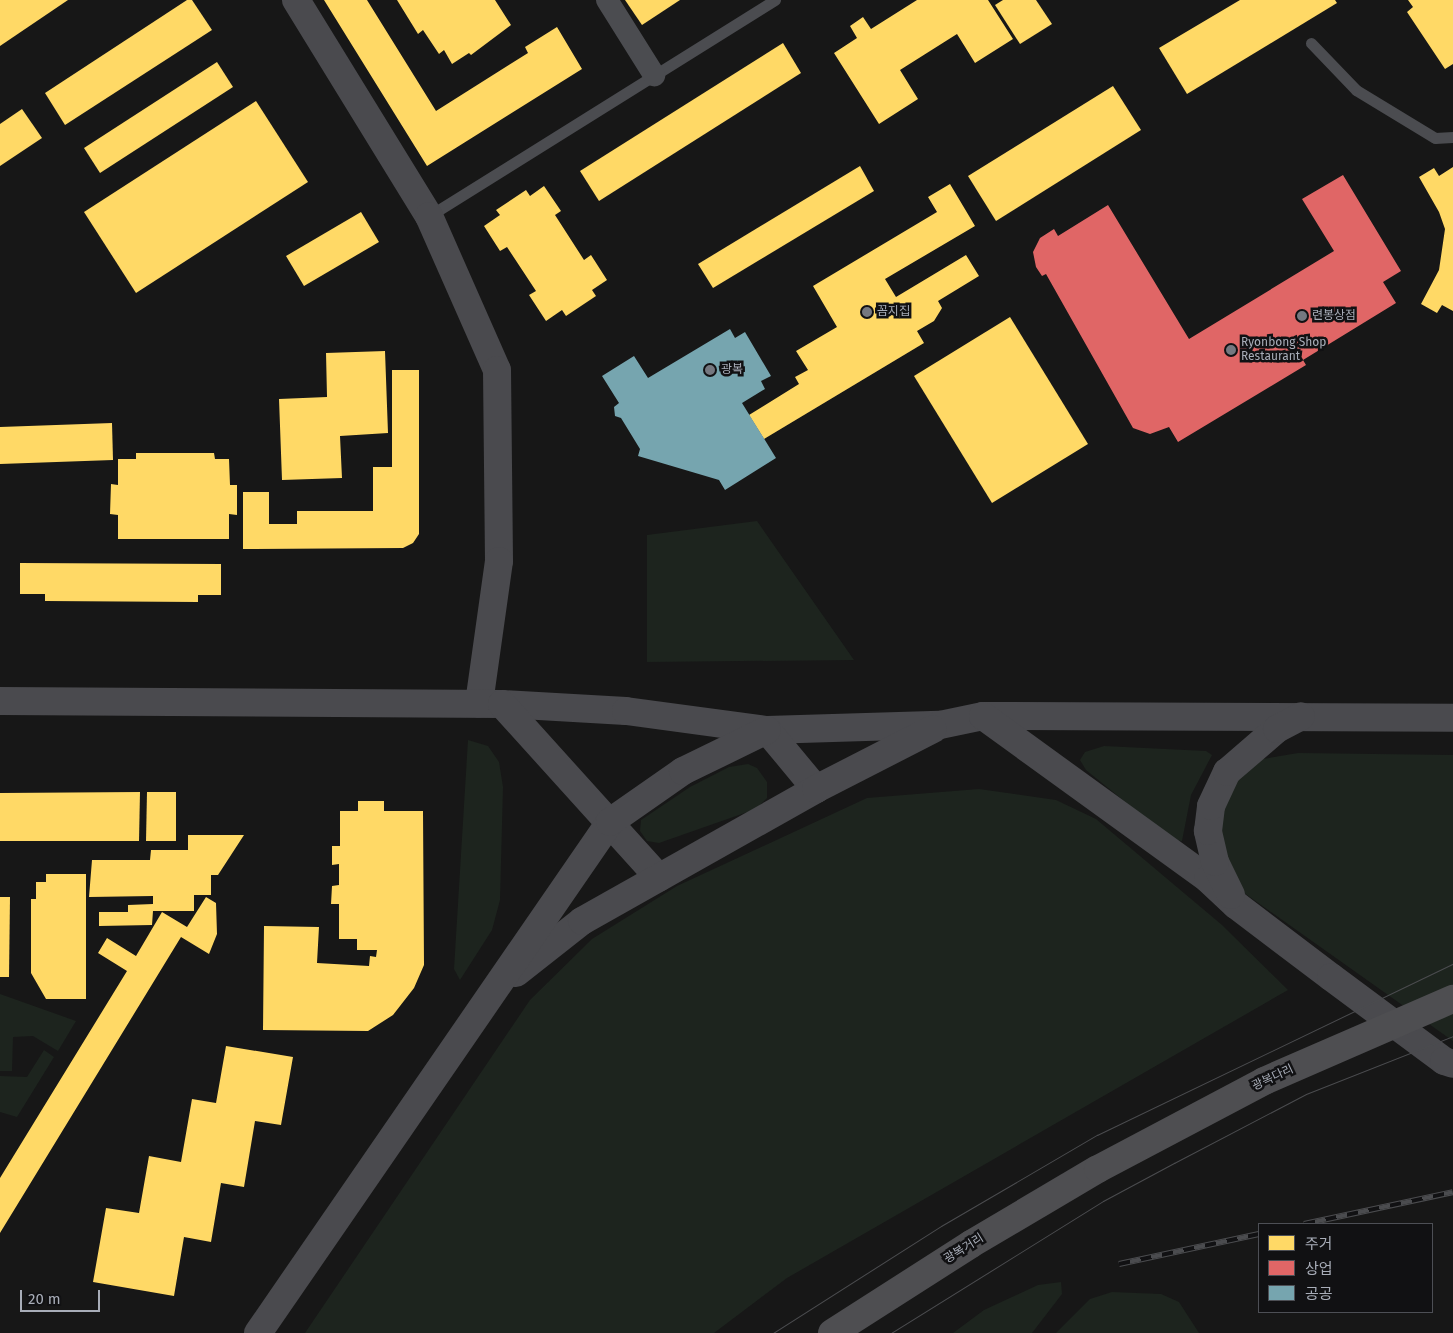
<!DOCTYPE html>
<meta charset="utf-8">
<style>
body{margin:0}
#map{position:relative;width:1453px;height:1333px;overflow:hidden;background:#171717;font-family:"Fira Sans","Noto Sans KR",sans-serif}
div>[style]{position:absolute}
.green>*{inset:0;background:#1d241e}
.homes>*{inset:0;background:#ffd966}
.shops>*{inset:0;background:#e06666}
.public>*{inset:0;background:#76a5af}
.lane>*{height:11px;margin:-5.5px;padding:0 5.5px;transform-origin:5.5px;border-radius:5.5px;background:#4b4c50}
.street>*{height:22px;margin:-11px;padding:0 11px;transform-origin:11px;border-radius:11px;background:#4b4c50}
.secondary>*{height:28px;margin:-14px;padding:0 14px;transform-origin:14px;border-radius:14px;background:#4a4a4e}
.tram>*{height:1px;margin:-0.5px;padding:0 0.5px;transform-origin:0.5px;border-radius:0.5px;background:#4b4c4f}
.rail>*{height:5.5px;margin-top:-2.75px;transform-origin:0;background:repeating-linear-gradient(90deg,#111113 0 11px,#4b4c4f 0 22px);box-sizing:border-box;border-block:1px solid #4b4c4f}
.highway-bridge>*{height:28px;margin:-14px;padding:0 14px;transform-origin:14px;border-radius:14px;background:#4e4e51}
.dots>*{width:14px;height:14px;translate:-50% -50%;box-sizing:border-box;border:2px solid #111113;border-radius:50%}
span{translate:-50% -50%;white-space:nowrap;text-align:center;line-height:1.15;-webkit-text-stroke:5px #111113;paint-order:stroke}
.poi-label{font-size:12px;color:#a8adb8}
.left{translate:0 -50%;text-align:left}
.street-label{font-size:12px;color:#a8adb8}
.legend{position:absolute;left:1258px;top:1223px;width:175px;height:90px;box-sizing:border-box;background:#111113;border:1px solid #4d4f55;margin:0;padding:6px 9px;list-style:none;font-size:15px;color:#a8adb8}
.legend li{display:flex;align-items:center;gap:10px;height:25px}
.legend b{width:25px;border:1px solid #4d4f55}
.scale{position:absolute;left:20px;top:1290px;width:80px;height:22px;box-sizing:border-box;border:2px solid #a8adb8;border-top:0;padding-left:6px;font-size:15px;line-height:18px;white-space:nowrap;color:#a8adb8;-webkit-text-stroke:4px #111113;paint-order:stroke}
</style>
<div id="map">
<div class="green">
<i style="clip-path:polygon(757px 521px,854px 660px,647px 662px,647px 535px)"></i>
<i style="clip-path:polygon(468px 740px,488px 746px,499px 762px,503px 787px,500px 900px,492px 930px,460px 980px,454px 969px)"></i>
<i style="clip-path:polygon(1104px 746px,1206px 751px,1212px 755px,1191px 795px,1182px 841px,1172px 840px,1086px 770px,1080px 760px,1085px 752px)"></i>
<i style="clip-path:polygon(1298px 753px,1453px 755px,1453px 1041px,1240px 890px,1235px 883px,1221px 835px,1222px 816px,1233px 785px,1249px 767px,1263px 759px)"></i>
<i style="clip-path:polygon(748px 764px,757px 768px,767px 782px,767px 798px,756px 809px,659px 843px,647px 841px,640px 831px,641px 820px,690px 787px,729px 767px)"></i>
<i style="clip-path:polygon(979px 789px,1056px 800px,1096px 819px,1222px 925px,1288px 990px,787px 1278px,714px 1333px,305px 1333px,530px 1000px,592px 939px,677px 886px,867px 798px)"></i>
<i style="clip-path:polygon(0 994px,76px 1021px,58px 1051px,33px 1036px,13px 1037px,12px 1071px,0 1071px)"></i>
<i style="clip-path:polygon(44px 1050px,54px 1057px,17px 1117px,0 1112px,0 1076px,27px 1077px)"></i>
<i style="clip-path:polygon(1061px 1282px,1062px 1294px,1032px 1333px,953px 1333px,984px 1310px,1038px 1285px)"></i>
<i style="clip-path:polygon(1112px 1292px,1161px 1294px,1179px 1302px,1199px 1333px,1056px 1333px,1090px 1299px)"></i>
</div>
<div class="homes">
<i style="clip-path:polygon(0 0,68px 0,0 46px)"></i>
<i style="clip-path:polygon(187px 0,192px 0,212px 30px,65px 125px,45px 93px)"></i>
<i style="clip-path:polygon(324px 0,367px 0,436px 111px,528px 53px,525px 47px,557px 27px,582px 69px,427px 166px)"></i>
<i style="clip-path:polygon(397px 0,495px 0,511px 25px,471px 55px,469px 53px,452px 64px,444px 50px,439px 54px,423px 30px,418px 34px)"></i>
<i style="clip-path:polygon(625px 0,680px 0,642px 25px)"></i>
<i style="clip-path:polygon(917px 0,988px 0,1013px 39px,975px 63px,957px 34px,900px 70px,918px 99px,879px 124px,834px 53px,857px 38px,850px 26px,863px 17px,871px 29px)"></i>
<i style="clip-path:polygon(1003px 0,1036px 0,1052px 24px,1020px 44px,995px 5px)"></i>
<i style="clip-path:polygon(1240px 0,1335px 0,1337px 3px,1187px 94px,1159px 48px)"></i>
<i style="clip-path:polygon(1408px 0,1453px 0,1453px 64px,1445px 69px,1407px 12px,1413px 7px)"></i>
<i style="clip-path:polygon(783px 43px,801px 73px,599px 201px,580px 171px)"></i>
<i style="clip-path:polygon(217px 62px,233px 87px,100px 173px,84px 148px)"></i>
<i style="clip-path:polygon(1113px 86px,1141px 130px,996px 221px,968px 176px)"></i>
<i style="clip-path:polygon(256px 101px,308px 182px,136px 293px,84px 212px)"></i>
<i style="clip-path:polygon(22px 109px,42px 138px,0 166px,0 124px)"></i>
<i style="clip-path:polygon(860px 166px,874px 191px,713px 288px,698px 264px)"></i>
<i style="clip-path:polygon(1453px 167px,1453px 311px,1442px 305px,1437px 313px,1421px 304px,1439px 270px,1445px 229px,1439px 212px,1419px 177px,1434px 168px,1439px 176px)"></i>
<i style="clip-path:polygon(950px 184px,975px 226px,885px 279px,896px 297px,966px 255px,979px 276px,938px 301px,942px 308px,934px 321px,917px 331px,924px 343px,764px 439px,749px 415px,799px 384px,795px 377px,808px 370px,796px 351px,837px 327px,813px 286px,937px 212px,928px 197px)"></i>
<i style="clip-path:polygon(544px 186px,561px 211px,555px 215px,584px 260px,591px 255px,607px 280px,592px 290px,596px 296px,566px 316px,562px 310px,546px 321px,529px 295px,536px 291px,507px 247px,500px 251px,484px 226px,500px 215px,496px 210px,526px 190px,530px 196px)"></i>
<i style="clip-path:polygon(361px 212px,379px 242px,304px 286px,286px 256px)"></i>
<i style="clip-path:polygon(1010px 317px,1088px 444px,992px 503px,914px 376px)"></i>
<i style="clip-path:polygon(385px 351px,388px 433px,340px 436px,342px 478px,282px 480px,279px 399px,327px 397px,326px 353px)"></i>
<i style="clip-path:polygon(392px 370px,419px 370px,419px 534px,413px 543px,403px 548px,243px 549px,243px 492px,269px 492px,269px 524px,297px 524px,297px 511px,373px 511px,373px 467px,392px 467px)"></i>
<i style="clip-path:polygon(112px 423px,113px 460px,0 464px,0 427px)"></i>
<i style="clip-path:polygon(136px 453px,214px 453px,215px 459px,229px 459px,230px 485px,237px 485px,237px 515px,229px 514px,229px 539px,118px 539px,118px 515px,110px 514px,111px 484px,118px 485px,118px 459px,136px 459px)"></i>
<i style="clip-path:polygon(20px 563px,221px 564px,221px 595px,198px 595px,198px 602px,45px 601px,45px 594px,20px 594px)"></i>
<i style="clip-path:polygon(140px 792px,139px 841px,0 841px,0 793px)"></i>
<i style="clip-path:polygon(147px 792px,176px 792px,176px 841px,146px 841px)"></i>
<i style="clip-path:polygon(358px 801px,384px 801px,384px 811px,423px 811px,424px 965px,414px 988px,393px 1015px,368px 1031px,263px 1030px,264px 926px,319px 927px,317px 963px,369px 966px,370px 956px,376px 957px,377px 950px,357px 950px,357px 939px,339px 939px,339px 904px,331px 904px,332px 886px,339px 885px,339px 864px,332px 865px,332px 846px,340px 846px,340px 811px,358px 811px)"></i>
<i style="clip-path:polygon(188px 835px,244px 835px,218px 875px,211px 875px,211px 895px,194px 895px,194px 911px,153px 911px,152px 925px,99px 926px,99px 912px,128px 912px,128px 905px,153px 904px,153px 896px,89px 897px,92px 860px,150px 860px,151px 850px,188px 850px)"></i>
<i style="clip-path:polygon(46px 874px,86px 874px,86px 999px,46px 999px,31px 973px,31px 899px,36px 899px,36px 882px,46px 882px)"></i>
<i style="clip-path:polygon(0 897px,10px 897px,9px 977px,0 977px)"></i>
<i style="clip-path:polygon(206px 897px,216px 903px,217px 934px,209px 954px,181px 937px,0 1233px,0 1178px,127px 971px,98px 953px,107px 938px,136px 956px,162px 912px,187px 927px)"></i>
<i style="clip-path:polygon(226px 1046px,293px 1057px,281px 1125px,255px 1121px,244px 1187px,221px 1183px,211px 1242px,184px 1237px,174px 1296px,93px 1282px,106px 1208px,139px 1213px,149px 1156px,181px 1162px,192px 1099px,216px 1103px)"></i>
</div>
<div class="shops">
<i style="clip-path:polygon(1343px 175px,1401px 271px,1383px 282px,1396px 303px,1303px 360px,1306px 365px,1178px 442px,1169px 427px,1150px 434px,1133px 428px,1046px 274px,1042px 276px,1036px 267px,1033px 252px,1040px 238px,1054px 229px,1058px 236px,1108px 205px,1189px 339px,1334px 251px,1302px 199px)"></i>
</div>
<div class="public">
<i style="clip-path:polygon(730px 329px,735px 338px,745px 332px,771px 376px,761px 381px,765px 389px,742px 403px,776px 458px,725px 490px,719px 480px,638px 456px,640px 449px,621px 418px,615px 416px,614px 407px,619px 403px,602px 376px,634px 356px,648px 378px)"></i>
</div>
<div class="lane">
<i style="left:1311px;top:43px;width:65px;rotate:46.2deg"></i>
<i style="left:1356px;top:90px;width:92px;rotate:31.3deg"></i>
<i style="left:1435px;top:138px;width:18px;rotate:-3deg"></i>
<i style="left:429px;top:216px;width:408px;rotate:-32deg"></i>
</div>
<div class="street">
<i style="left:607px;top:0;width:89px;rotate:57.9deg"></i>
</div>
<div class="secondary">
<i style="left:296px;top:0;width:254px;rotate:58.4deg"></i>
<i style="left:429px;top:216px;width:168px;rotate:66.2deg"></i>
<i style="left:497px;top:370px;width:191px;rotate:89.4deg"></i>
<i style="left:499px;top:561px;width:144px;rotate:98deg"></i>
<i style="left:0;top:701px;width:502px;rotate:0.34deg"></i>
<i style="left:502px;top:704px;width:124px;rotate:3.2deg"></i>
<i style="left:626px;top:711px;width:142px;rotate:7.7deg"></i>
<i style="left:767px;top:730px;width:173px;rotate:-1.7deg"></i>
<i style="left:940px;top:725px;width:44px;rotate:-11.8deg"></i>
<i style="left:983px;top:716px;width:470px;rotate:0.2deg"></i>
<i style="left:502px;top:704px;width:234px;rotate:47.9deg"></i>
<i style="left:983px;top:716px;width:278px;rotate:35.9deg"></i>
<i style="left:1208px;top:879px;width:38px;rotate:43deg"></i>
<i style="left:1236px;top:905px;width:119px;rotate:37.2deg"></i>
<i style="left:1331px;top:977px;width:141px;rotate:36.6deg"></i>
<i style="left:1444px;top:1061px;width:9px;rotate:18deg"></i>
<i style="left:767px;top:730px;width:77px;rotate:50.3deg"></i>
<i style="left:1231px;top:895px;width:37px;rotate:-116deg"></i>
<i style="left:1215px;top:862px;width:32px;rotate:-103deg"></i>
<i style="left:1208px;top:831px;width:25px;rotate:-83deg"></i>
<i style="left:1211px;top:806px;width:38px;rotate:-65deg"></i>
<i style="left:1227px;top:772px;width:66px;rotate:-40.7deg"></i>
<i style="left:1277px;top:729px;width:27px;rotate:-28deg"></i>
<i style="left:516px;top:973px;width:84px;rotate:-38.2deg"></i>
<i style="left:582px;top:921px;width:269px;rotate:-29.4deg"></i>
<i style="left:816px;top:789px;width:131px;rotate:-27.1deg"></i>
<i style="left:258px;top:1333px;width:621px;rotate:-55.44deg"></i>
<i style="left:610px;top:822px;width:89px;rotate:-34.9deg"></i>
<i style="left:683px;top:771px;width:93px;rotate:-26deg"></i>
</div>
<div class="tram">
<i style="left:773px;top:1333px;width:199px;rotate:-32.5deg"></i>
<i style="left:941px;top:1226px;width:181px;rotate:-30.3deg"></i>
<i style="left:1097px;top:1135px;width:395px;rotate:-25.7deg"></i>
<i style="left:891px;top:1333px;width:250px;rotate:-31.9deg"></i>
<i style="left:1103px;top:1201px;width:81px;rotate:-28.2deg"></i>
<i style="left:1174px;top:1163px;width:149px;rotate:-27.6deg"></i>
<i style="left:1306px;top:1094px;width:158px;rotate:-21.5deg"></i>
</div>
<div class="rail">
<i style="left:1304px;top:1224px;width:152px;rotate:-12.1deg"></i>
<i style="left:1119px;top:1264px;width:143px;rotate:-12.1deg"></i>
</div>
<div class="highway-bridge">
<i style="left:832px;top:1333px;width:165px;rotate:-32.6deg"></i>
<i style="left:971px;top:1244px;width:147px;rotate:-30.6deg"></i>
<i style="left:1098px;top:1169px;width:188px;rotate:-27.9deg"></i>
<i style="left:1264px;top:1081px;width:206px;rotate:-23.5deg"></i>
</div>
<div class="dots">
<i style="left:867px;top:312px;background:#757880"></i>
<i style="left:1302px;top:316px;background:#757880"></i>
<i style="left:1231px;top:350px;background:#757880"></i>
<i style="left:710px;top:370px;background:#757880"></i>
</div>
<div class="poi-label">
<span class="left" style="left:877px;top:312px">꼼지집</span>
<span class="left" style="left:1312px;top:316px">련봉상점</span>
<span class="left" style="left:1241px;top:350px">Ryonbong Shop<br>Restaurant</span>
<span class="left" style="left:721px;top:370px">광복</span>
</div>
<div class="street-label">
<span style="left:1273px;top:1078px;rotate:-25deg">광복다리</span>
<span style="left:964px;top:1249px;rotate:-32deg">광복거리</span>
</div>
<ul class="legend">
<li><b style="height:14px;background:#ffd966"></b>주거</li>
<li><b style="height:14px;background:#e06666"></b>상업</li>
<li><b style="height:14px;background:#76a5af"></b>공공</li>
</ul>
<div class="scale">20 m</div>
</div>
